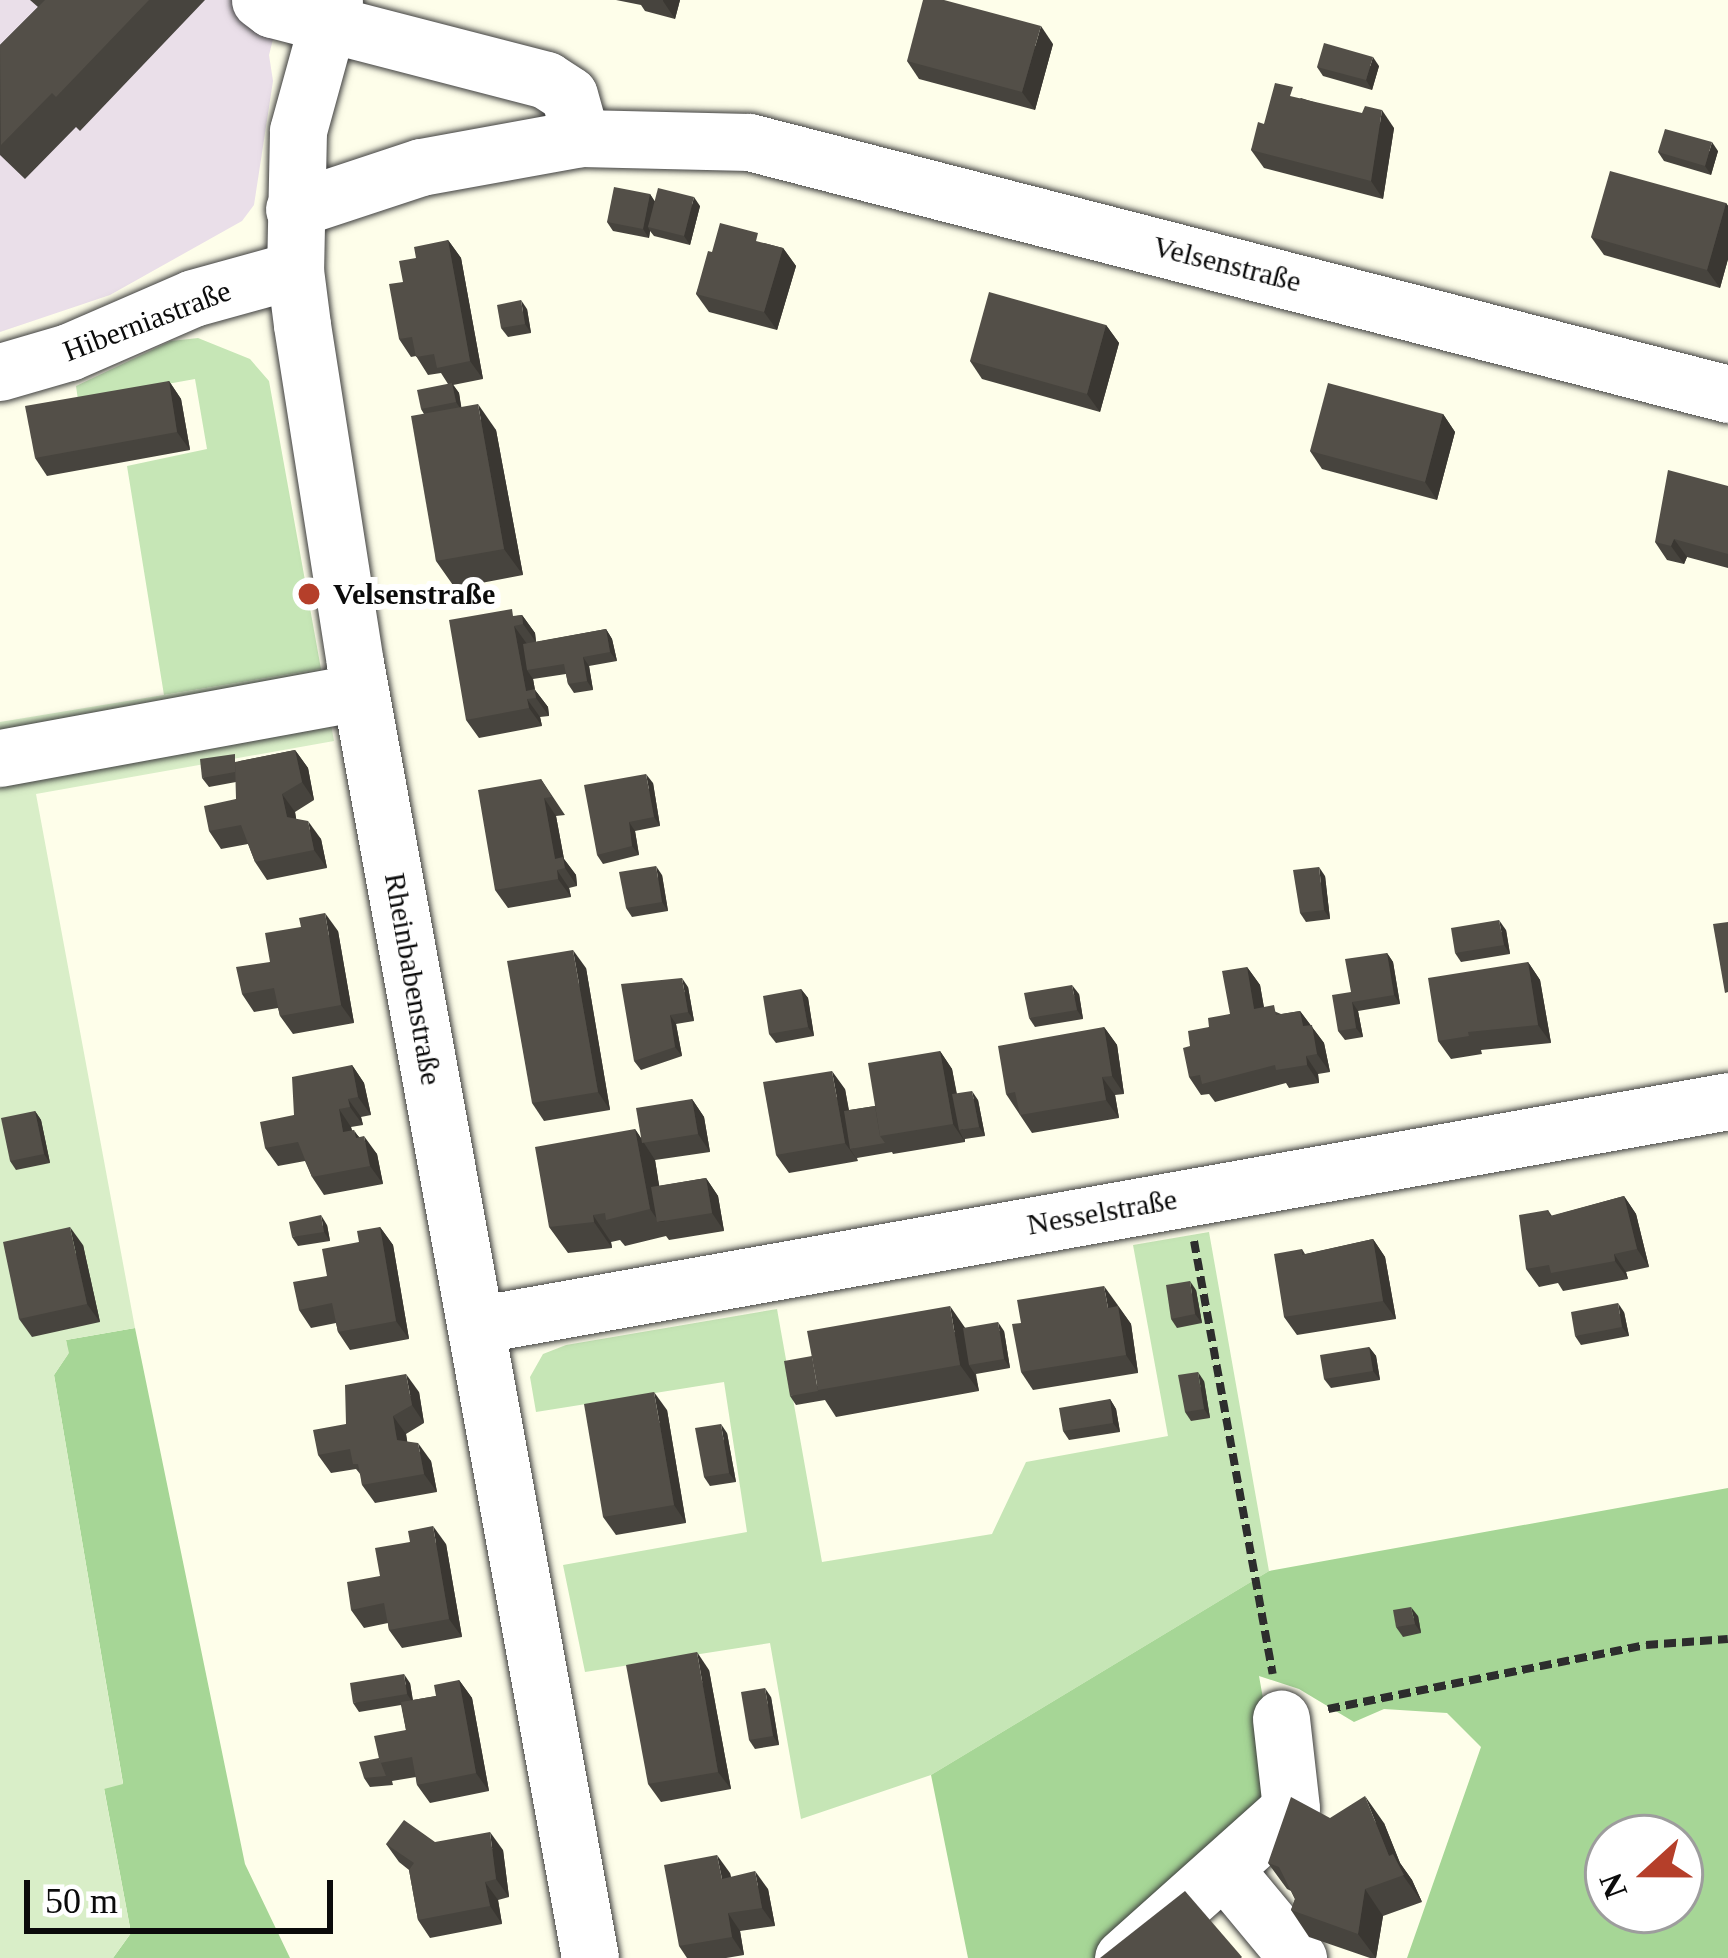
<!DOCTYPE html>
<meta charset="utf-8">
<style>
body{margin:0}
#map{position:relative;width:1728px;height:1958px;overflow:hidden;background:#fefeea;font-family:"Times New Roman",serif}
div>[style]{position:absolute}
.industrial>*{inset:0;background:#eadfe9}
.green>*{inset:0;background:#c6e6b6}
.forest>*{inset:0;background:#a6d696}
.pitch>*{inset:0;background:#d9eec8}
.path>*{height:8px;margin-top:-4px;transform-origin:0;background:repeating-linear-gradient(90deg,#2d2d2d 0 12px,transparent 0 18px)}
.roads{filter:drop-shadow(0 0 3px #3e3e3e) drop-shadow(0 0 3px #3e3e3e)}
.minor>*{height:57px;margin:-28.5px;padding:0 28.5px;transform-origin:28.5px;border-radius:28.5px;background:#fff}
.wall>*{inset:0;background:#47443e}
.shaded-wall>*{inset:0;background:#3a3732}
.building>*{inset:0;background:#534f48}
.dots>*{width:33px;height:33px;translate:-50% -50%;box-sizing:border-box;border:6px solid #fff;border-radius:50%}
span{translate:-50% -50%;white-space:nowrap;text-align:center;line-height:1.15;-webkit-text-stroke:12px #fff;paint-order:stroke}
.street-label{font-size:30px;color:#0b0b0b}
.poi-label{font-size:30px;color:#0b0b0b;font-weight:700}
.left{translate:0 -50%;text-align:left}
.north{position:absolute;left:1584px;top:1814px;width:120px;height:120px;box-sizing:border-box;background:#fff;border:3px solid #9d9d9d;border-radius:50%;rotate:249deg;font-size:33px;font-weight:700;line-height:48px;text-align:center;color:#0b0b0b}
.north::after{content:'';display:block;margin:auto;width:42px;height:54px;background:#b53f2a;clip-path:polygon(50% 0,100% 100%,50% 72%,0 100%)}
.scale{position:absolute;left:24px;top:1880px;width:309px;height:54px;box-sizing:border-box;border:6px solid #0b0b0b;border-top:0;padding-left:15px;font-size:36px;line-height:42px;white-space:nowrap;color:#0b0b0b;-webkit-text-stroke:9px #fff;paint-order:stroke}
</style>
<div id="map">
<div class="industrial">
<i style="clip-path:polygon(0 0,283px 0,269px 55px,273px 81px,254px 205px,242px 221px,110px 295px,0 332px)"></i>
</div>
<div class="green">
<i style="clip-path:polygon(198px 338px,250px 359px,269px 381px,321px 669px,164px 695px,127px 466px,207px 449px,195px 379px,78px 400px,76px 386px,171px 341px)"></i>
<i style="clip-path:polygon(1209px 1232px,1269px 1571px,931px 1775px,801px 1819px,770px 1643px,585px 1672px,563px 1565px,747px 1532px,724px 1382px,536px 1412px,530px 1377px,543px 1354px,566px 1345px,777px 1309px,822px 1562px,992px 1534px,1026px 1462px,1168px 1436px,1133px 1245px)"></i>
</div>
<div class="forest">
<i style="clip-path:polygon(135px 1328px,245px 1864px,290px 1958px,113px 1958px,131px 1933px,104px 1788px,123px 1783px,54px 1375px,68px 1354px,66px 1340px)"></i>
<i style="clip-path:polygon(evenodd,1728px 1488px,1728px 1958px,1407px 1958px,1481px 1747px,1447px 1713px,1384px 1709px,1354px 1722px,1299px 1689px,1259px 1676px,1280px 1793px,1095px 1958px,968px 1958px,931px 1775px,1269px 1571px,1728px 1488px,1608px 1838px,1680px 1838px,1680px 1910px,1608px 1910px,1608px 1838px)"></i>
</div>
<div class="pitch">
<i style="clip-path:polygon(321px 669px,334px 741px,36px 794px,135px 1328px,66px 1340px,69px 1353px,54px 1375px,123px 1784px,104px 1789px,131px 1933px,113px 1958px,0 1958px,0 722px)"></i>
</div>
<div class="path">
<i style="left:1194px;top:1241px;width:440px;rotate:79.7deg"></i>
<i style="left:1328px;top:1709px;width:324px;rotate:-11.4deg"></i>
<i style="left:1646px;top:1645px;width:82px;rotate:-4.2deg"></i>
</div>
<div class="roads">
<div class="minor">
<i style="left:260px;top:0;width:15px;rotate:37deg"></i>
<i style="left:272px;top:9px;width:283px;rotate:14.5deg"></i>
<i style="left:546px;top:80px;width:27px;rotate:33deg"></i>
<i style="left:569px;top:95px;width:45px;rotate:74.4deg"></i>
<i style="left:334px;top:0;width:136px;rotate:105.4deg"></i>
<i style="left:298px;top:131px;width:139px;rotate:91.2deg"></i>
<i style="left:295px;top:270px;width:55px;rotate:82.7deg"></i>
<i style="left:302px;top:325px;width:342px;rotate:81.1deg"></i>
<i style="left:355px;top:663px;width:1316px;rotate:79.71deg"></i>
<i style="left:294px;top:209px;width:134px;rotate:-18.3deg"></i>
<i style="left:421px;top:167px;width:163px;rotate:-10.3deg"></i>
<i style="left:581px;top:138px;width:168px;rotate:1.4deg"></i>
<i style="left:749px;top:142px;width:1011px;rotate:14.43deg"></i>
<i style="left:0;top:372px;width:72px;rotate:-16.2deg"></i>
<i style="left:69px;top:352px;width:135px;rotate:-23.5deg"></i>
<i style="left:193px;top:298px;width:106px;rotate:-15.4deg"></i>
<i style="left:0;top:758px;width:366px;rotate:-10.4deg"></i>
<i style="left:476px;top:1325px;width:1272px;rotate:-10.14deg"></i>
<i style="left:1224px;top:1869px;width:116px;rotate:50.3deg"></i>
<i style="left:1123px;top:1958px;width:225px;rotate:-41.8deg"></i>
<i style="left:1291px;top:1808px;width:90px;rotate:-96.4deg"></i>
</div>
</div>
<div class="wall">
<i style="clip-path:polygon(30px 0,205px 0,80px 131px,76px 127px,25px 179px,0 155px,0 45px,38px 7px)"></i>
<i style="clip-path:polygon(616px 0,680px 0,675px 19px,645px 11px,641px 5px)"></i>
<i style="clip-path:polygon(1053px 44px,1035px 110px,919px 79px,907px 61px)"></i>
<i style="clip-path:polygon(1379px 66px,1372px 90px,1323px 76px,1317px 67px)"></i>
<i style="clip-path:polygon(1301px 98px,1394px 128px,1383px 199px,1264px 168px,1251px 150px,1264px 124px)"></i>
<i style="clip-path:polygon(1718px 151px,1711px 175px,1664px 161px,1658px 152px)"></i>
<i style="clip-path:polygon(650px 194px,654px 201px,700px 206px,690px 245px,654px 236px,650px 231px,649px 238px,613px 231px,607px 222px)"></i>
<i style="clip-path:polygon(1726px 203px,1728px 206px,1728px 259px,1720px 288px,1604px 255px,1591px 237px)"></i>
<i style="clip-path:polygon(448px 240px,461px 258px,483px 379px,453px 385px,459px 393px,461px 407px,496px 430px,523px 575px,455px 588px,436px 561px,424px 414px,421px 409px,448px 384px,441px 373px,428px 375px,416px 356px,411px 357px,399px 339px,403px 282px,416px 258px)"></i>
<i style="clip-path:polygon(764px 243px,783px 248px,796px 266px,777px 330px,709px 312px,696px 294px,712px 252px)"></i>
<i style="clip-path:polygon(527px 309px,531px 333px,508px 337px,501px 328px)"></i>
<i style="clip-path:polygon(1106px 325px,1119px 343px,1100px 412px,982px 379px,970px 361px)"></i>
<i style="clip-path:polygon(169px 381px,181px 399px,190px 450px,47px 476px,35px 458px)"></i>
<i style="clip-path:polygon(1443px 414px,1455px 432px,1437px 500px,1322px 469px,1310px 451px)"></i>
<i style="clip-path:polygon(1728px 486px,1728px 568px,1687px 557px,1684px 564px,1667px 560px,1655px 542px)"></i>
<i style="clip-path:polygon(522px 615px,535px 633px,536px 642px,606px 629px,612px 639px,617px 661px,589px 666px,593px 690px,574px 693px,568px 684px,566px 674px,533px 679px,535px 690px,548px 707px,549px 716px,540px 717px,542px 726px,479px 738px,466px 720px,516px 616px)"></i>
<i style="clip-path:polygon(295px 750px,308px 768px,314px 800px,295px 812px,296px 819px,321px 839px,327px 868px,267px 880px,255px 862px,248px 844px,221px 849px,209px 831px,236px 799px,236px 782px,209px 787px,202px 778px,240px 761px)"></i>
<i style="clip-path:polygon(541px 779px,565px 815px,556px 816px,564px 859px,576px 875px,577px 886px,569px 888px,571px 897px,508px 908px,495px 890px)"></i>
<i style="clip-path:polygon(653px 783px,660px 826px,635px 831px,639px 855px,603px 864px,597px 855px)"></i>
<i style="clip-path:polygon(662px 875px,668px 911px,632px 917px,626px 908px)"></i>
<i style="clip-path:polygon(1325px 876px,1330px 919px,1306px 922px,1300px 913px)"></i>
<i style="clip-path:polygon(1506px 930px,1510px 954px,1461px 962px,1455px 953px)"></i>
<i style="clip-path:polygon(338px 931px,354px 1023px,293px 1034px,280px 1016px,278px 1008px,254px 1012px,242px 994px,270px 962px)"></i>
<i style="clip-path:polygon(1387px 953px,1393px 962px,1400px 1004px,1358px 1011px,1363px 1037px,1345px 1040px,1338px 1031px,1351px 992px)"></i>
<i style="clip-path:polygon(1528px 962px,1540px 980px,1551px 1043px,1481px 1050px,1482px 1054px,1451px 1059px,1438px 1041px)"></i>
<i style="clip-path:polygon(1247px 967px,1260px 985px,1264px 1007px,1281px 1014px,1300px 1011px,1324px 1043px,1330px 1072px,1318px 1074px,1319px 1083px,1289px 1088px,1286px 1083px,1215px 1102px,1209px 1094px,1201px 1095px,1189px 1077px,1190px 1046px,1209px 1027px,1230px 1014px)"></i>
<i style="clip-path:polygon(586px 968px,610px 1110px,544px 1121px,532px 1103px)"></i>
<i style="clip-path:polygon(688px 987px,694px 1021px,676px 1024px,682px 1056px,641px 1070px,634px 1061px)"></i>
<i style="clip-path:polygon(801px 989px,808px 998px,814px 1036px,776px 1043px,769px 1034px)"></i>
<i style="clip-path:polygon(1079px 994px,1083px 1019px,1035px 1027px,1029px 1018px)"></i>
<i style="clip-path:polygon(1104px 1027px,1117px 1045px,1124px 1094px,1115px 1095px,1119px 1118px,1032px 1133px,1006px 1094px)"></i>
<i style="clip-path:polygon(940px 1051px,952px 1069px,957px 1094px,978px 1100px,985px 1136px,965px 1139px,965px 1142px,893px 1154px,892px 1152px,857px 1158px,858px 1161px,789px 1173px,776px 1155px,845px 1089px,849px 1110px,875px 1106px)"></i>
<i style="clip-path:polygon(352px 1065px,364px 1083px,371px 1115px,361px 1117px,363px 1125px,351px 1127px,352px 1130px,377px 1154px,383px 1184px,324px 1195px,312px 1177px,305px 1161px,278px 1166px,265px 1148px,294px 1115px)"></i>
<i style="clip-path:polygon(692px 1099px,704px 1117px,710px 1152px,655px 1160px,659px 1186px,706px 1178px,718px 1196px,724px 1231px,669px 1240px,666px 1236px,625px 1246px,620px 1240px,611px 1242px,612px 1248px,568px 1253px,549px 1227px,635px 1129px,641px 1138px)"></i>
<i style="clip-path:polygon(35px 1111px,41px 1120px,50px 1163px,16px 1170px,10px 1161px)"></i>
<i style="clip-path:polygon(1624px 1196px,1636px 1214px,1649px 1267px,1626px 1272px,1628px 1279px,1563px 1291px,1558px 1283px,1539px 1287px,1526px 1269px,1548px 1210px,1552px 1216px)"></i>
<i style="clip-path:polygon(327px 1225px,330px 1241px,298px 1246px,292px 1237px)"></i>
<i style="clip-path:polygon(380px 1227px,393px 1245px,409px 1339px,350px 1350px,338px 1332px,336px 1323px,311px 1328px,299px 1310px,327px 1276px,359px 1242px)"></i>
<i style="clip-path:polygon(1373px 1239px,1385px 1257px,1396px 1319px,1297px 1335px,1284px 1317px,1302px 1249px,1305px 1254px)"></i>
<i style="clip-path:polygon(83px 1245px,100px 1322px,32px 1337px,19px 1319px)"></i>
<i style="clip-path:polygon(1196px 1290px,1202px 1323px,1177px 1328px,1171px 1319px)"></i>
<i style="clip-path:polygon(1117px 1304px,1131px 1324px,1138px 1373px,1033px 1390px,1021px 1372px)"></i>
<i style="clip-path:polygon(1624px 1312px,1629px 1336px,1581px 1345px,1575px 1336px)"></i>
<i style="clip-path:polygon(965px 1328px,1004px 1331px,1010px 1368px,976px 1374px,979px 1391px,836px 1417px,825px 1400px,796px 1405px,790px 1396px)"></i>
<i style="clip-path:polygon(1369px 1347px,1376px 1356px,1380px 1380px,1331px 1388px,1324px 1379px)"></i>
<i style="clip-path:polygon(1204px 1381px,1210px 1418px,1191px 1421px,1185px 1412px)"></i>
<i style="clip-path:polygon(419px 1392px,424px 1423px,406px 1434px,407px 1442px,431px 1461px,437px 1492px,375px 1503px,362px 1485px,361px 1475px,356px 1469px,331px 1473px,318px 1455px,346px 1424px)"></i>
<i style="clip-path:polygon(1110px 1399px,1116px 1409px,1120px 1432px,1069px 1440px,1063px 1431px)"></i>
<i style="clip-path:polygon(667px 1410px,686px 1523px,616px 1535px,603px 1517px)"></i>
<i style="clip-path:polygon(727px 1433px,736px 1482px,710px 1486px,704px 1477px)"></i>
<i style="clip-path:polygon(410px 1542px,446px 1544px,462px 1637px,402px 1648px,389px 1630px,388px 1623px,364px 1628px,351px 1610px)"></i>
<i style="clip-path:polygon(1418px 1616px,1421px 1633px,1403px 1637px,1396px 1627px)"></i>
<i style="clip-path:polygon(709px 1670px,731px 1789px,661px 1802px,648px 1784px)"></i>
<i style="clip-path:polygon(459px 1680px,472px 1698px,489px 1791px,430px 1803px,417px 1785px,416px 1777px,392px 1781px,393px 1785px,370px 1787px,364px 1778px,406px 1730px,401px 1705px,359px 1712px,353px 1703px,410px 1683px,413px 1700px,436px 1696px)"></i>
<i style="clip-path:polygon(771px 1697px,779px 1745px,755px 1749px,749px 1740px)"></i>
<i style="clip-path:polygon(1330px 1818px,1384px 1823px,1400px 1863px,1412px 1880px,1422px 1902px,1383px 1916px,1376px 1958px,1370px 1958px,1309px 1937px,1291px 1910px,1295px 1899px,1291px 1891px,1287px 1889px,1268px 1863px)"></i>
<i style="clip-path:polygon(435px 1842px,503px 1850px,509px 1897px,498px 1900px,502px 1924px,430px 1938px,418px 1920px,409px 1870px,399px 1862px,386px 1844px)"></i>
<i style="clip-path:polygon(730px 1873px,731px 1877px,768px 1889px,775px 1926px,740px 1931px,744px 1955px,726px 1958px,687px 1958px,679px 1946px)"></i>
</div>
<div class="shaded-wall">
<i style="clip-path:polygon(663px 0,680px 0,675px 19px,663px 1px)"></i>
<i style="clip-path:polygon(1041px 26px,1053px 44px,1035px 110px,1022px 92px)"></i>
<i style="clip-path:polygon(1373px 57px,1379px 66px,1372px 90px,1366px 80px)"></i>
<i style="clip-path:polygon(1382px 110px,1394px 128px,1383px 199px,1371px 181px)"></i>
<i style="clip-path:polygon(1712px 142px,1718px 151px,1711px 175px,1705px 166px)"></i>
<i style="clip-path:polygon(650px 194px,656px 203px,648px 227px,650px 231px,649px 238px,643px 229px)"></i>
<i style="clip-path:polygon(694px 197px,700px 206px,690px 245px,684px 236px)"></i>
<i style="clip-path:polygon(1726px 203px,1728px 206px,1728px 259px,1720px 288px,1707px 270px)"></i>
<i style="clip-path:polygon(448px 240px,461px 258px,483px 379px,470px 361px)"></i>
<i style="clip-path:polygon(783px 248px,796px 266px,777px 330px,764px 312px)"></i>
<i style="clip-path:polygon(521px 300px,527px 309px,531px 333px,525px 324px)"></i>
<i style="clip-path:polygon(1106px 325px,1119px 343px,1100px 412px,1087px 394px)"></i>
<i style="clip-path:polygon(169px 381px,181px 399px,190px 450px,177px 432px)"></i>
<i style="clip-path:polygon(452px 383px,459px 393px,462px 411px,456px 402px)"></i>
<i style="clip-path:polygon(478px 404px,496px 430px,523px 575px,504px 549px)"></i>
<i style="clip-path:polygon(1443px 414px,1455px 432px,1437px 500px,1425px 482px)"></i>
<i style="clip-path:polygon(1674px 539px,1687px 557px,1684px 564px,1671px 546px)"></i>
<i style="clip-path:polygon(522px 615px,535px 633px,536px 642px,523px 624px)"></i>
<i style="clip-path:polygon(514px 626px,527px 644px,527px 670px,533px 679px,535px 690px,548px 707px,549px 716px,536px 698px,526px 691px)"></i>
<i style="clip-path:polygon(606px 629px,612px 639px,617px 661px,610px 652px)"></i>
<i style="clip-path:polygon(583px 657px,589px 666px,593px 690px,587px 681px)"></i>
<i style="clip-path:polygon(527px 699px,540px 717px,542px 726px,529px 708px)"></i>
<i style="clip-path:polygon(295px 750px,308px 768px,314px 800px,302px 782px)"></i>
<i style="clip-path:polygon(646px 774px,653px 783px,660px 826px,654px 817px)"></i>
<i style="clip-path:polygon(282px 794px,295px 812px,299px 835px,287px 817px)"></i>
<i style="clip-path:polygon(544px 798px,556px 816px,564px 859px,576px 875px,577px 886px,565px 868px,555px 859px)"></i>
<i style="clip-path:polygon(308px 821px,321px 839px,327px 868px,314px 850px)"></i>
<i style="clip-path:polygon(629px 822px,635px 831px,639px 855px,632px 846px)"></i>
<i style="clip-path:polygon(656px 866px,662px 875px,668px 911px,662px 902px)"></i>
<i style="clip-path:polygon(1319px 867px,1325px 876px,1330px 919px,1324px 910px)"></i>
<i style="clip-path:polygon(557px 870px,569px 888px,571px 897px,558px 879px)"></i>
<i style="clip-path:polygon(325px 913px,338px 931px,354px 1023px,341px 1005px)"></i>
<i style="clip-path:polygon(1499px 920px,1506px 930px,1510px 954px,1504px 945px)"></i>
<i style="clip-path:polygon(573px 950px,586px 968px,610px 1110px,598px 1092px)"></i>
<i style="clip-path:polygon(1387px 953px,1393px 962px,1400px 1004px,1394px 995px)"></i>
<i style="clip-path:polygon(1528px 962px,1540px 980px,1551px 1043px,1538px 1025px)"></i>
<i style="clip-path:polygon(1247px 967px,1260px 985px,1267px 1027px,1254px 1009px)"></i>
<i style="clip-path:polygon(682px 978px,688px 987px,694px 1021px,688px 1012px)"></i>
<i style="clip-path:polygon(1072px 985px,1079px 994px,1083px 1019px,1077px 1010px)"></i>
<i style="clip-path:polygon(801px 989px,808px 998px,814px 1036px,808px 1027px)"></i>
<i style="clip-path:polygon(1352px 1002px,1358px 1011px,1363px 1037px,1356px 1028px)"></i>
<i style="clip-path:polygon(1300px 1011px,1324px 1043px,1330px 1072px,1317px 1054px,1303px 1026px)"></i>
<i style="clip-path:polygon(670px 1015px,676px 1024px,682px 1056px,675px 1047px)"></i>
<i style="clip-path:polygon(1104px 1027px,1117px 1045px,1124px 1094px,1112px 1076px)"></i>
<i style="clip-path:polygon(940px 1051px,952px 1069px,963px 1130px,959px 1130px,965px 1142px,953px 1124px)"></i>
<i style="clip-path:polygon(1306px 1056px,1318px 1074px,1319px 1083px,1307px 1065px)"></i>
<i style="clip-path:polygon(352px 1065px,364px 1083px,371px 1115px,358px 1097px)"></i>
<i style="clip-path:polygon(832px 1071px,845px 1089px,855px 1148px,850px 1149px,858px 1161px,845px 1143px)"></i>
<i style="clip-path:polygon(1102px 1077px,1115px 1095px,1119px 1118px,1106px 1100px)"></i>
<i style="clip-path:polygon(972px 1091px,978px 1100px,985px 1136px,979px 1127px)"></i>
<i style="clip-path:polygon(348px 1099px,361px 1117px,363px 1125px,350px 1107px)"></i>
<i style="clip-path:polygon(692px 1099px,704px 1117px,710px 1152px,698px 1134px)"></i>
<i style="clip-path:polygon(339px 1109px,351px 1127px,356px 1150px,343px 1132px)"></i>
<i style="clip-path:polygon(35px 1111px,41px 1120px,50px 1163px,44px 1154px)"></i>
<i style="clip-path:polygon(635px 1129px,655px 1160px,665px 1221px,659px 1222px,650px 1209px)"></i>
<i style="clip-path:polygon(354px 1130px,366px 1148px,364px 1136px,377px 1154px,383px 1184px,370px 1166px,356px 1138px)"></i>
<i style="clip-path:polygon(706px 1178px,718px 1196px,724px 1231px,712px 1213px)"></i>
<i style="clip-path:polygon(1624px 1196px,1636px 1214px,1649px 1267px,1637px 1249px)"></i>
<i style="clip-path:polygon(321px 1215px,327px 1225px,330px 1241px,324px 1232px)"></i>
<i style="clip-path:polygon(593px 1215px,611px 1242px,612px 1248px,594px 1222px)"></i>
<i style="clip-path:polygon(70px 1227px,83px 1245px,100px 1322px,87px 1304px)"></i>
<i style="clip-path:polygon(380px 1227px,393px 1245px,409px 1339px,396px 1321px)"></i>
<i style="clip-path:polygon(1373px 1239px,1385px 1257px,1396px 1319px,1383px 1301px)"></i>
<i style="clip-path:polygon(1614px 1254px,1626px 1272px,1628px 1279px,1615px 1261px)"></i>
<i style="clip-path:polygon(1190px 1281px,1196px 1290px,1202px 1323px,1195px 1314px)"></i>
<i style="clip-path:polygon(1104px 1286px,1117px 1304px,1121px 1326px,1108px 1308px)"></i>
<i style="clip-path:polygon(1618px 1303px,1624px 1312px,1629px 1336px,1622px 1327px)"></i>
<i style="clip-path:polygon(950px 1306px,968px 1332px,969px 1365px,975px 1374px,979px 1391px,960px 1365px)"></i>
<i style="clip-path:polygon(1118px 1306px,1131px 1324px,1138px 1373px,1126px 1355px)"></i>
<i style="clip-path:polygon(998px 1322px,1004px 1331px,1010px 1368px,1004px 1359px)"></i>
<i style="clip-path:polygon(1369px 1347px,1376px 1356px,1380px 1380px,1373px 1371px)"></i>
<i style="clip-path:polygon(1198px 1372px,1204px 1381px,1210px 1418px,1204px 1409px)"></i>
<i style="clip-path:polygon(406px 1374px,419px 1392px,424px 1423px,412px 1405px)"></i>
<i style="clip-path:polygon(654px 1392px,667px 1410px,686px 1523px,674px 1505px)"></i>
<i style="clip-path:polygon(1110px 1399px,1116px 1409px,1120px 1432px,1113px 1423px)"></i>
<i style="clip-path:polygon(393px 1416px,406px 1434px,410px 1458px,397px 1440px)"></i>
<i style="clip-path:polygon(721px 1424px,727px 1433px,736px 1482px,729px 1473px)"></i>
<i style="clip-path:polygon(418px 1443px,431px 1461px,437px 1492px,424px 1474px)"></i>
<i style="clip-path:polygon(433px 1526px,446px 1544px,462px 1637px,449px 1619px)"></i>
<i style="clip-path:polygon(1411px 1607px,1418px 1616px,1421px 1633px,1415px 1624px)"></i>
<i style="clip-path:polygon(697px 1652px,709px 1670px,731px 1789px,718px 1772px)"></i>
<i style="clip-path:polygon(404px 1674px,410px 1683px,413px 1703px,407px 1694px)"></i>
<i style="clip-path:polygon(459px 1680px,472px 1698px,489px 1791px,476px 1773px)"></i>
<i style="clip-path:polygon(765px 1688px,771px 1697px,779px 1745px,773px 1736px)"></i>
<i style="clip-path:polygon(1365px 1796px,1384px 1823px,1400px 1863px,1412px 1880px,1422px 1902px,1389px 1856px)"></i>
<i style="clip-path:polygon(490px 1832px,503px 1850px,509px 1897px,496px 1879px)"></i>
<i style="clip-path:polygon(717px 1855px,730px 1873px,734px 1897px,722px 1879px)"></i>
<i style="clip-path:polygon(755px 1871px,768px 1889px,775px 1926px,762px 1908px)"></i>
<i style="clip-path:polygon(485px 1882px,498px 1900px,502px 1924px,490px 1906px)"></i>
<i style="clip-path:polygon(1365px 1889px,1383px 1916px,1376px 1958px,1358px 1934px)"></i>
<i style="clip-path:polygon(728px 1913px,740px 1931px,744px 1955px,732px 1937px)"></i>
</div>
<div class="building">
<i style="clip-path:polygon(45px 0,149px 0,56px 97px,52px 93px,1px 145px,0 45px)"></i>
<i style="clip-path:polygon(923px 0,944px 0,1041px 26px,1022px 92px,907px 61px)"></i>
<i style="clip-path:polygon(1324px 43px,1373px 57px,1366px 80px,1317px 67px)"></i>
<i style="clip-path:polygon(1275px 83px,1293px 87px,1290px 96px,1362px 113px,1365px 106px,1382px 110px,1371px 181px,1251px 150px,1258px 122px,1264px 124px)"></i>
<i style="clip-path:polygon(1665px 129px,1712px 142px,1705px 166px,1658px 152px)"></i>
<i style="clip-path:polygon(1610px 171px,1726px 203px,1707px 270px,1591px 237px)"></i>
<i style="clip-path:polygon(614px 187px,650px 194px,643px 229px,607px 222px)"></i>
<i style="clip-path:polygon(658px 188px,694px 197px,684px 236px,648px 227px)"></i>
<i style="clip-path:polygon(720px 223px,758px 233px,756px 241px,783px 248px,764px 312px,696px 294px,708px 251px,712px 252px)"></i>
<i style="clip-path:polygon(448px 240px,470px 361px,437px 368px,434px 354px,416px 357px,412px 337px,399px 339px,389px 284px,403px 282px,399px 261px,416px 258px,414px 247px)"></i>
<i style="clip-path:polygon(989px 292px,1106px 325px,1087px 394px,970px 361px)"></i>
<i style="clip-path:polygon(521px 300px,525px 324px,501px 328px,497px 305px)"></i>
<i style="clip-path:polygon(169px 381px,177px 432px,35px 458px,25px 406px)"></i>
<i style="clip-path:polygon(452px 383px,456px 402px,421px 409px,417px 390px)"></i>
<i style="clip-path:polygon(1328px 383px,1443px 414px,1425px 482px,1310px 451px)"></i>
<i style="clip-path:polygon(478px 404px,504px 549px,436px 561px,411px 416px)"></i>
<i style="clip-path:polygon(1668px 470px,1728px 486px,1728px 554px,1674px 539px,1671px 546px,1655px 542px)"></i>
<i style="clip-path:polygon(512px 609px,513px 616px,522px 615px,523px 624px,514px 626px,526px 691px,535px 689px,536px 698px,527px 699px,529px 708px,466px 720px,449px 620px)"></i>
<i style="clip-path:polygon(606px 629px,610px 652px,583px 657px,587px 681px,568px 684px,564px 664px,527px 670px,523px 644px)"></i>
<i style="clip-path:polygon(295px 750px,302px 782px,282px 794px,287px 817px,308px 821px,314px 850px,255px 862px,241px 825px,209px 831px,204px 806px,236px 799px,235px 762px)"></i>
<i style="clip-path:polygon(235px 754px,235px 772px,202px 778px,200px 759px)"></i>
<i style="clip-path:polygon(646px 774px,654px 817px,629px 822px,632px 846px,597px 855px,584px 785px)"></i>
<i style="clip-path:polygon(541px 779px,552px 797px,544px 798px,555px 859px,563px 857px,565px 868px,557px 870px,558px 879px,495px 890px,478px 790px)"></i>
<i style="clip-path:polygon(656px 866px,662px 902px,626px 908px,619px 872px)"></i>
<i style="clip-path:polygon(1319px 867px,1324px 910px,1300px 913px,1293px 870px)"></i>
<i style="clip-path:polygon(325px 913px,341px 1005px,280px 1016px,274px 988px,242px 994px,236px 967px,270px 962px,265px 933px,301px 927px,299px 918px)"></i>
<i style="clip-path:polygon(1499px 920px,1504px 945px,1455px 953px,1451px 928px)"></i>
<i style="clip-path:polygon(1728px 922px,1728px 992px,1725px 993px,1713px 924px)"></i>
<i style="clip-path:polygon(573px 950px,598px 1092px,532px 1103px,507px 961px)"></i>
<i style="clip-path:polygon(1387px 953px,1394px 995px,1352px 1002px,1356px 1028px,1338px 1031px,1332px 995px,1351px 992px,1345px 959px)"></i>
<i style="clip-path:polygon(1528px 962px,1538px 1025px,1468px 1032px,1469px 1036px,1438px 1041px,1428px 978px)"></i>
<i style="clip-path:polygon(1247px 967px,1254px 1009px,1274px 1005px,1276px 1015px,1300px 1011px,1303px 1026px,1312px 1025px,1317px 1054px,1306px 1056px,1307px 1065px,1276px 1070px,1275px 1065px,1202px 1084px,1200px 1075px,1189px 1077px,1183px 1048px,1190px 1046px,1188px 1031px,1209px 1027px,1208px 1018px,1230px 1014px,1222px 971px)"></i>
<i style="clip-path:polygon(682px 978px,688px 1012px,670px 1015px,675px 1047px,634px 1061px,621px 984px)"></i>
<i style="clip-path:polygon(1072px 985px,1077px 1010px,1029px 1018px,1024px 993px)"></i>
<i style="clip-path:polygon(801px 989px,808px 1027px,769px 1034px,763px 996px)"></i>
<i style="clip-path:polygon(1104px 1027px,1112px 1076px,1102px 1077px,1106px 1100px,1020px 1115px,1015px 1092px,1006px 1094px,998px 1046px)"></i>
<i style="clip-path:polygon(940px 1051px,953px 1124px,880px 1136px,868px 1063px)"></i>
<i style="clip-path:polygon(352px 1065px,358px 1097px,348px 1099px,350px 1107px,339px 1109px,343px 1132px,354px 1130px,356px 1138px,364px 1136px,370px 1166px,312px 1177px,298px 1142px,265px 1148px,260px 1122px,294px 1115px,292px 1077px)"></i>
<i style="clip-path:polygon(832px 1071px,845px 1143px,776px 1155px,763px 1082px)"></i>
<i style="clip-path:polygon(972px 1091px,979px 1127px,959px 1130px,952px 1094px)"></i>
<i style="clip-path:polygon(692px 1099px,698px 1134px,642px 1143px,636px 1108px)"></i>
<i style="clip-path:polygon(875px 1106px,880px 1136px,885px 1143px,850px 1149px,844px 1111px)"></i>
<i style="clip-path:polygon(35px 1111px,44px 1154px,10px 1161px,1px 1118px)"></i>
<i style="clip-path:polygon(635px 1129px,650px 1209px,606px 1220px,605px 1213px,593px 1215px,594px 1222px,549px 1227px,535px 1147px)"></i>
<i style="clip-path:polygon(706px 1178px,712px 1213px,657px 1222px,651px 1187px)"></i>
<i style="clip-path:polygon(1624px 1196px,1637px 1249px,1614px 1254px,1615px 1261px,1551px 1273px,1549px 1265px,1526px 1269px,1519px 1215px,1548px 1210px,1550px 1216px)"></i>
<i style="clip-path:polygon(321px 1215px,324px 1232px,292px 1237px,289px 1222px)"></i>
<i style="clip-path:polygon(70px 1227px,87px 1304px,19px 1319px,3px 1242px)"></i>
<i style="clip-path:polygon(380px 1227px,396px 1321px,338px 1332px,332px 1303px,299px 1310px,293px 1282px,327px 1276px,322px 1249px,359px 1242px,357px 1231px)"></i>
<i style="clip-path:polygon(1373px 1239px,1383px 1301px,1284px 1317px,1274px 1254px,1302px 1249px,1302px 1255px)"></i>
<i style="clip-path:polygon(1190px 1281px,1195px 1314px,1171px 1319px,1166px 1285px)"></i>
<i style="clip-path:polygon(1104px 1286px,1108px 1308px,1118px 1306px,1126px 1355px,1021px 1372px,1012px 1324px,1021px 1323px,1017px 1300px)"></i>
<i style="clip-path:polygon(1618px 1303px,1622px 1327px,1575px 1336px,1571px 1312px)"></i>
<i style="clip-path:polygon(950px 1306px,960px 1365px,818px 1390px,807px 1331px)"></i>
<i style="clip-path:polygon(998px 1322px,1004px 1359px,969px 1365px,963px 1328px)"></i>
<i style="clip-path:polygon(1369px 1347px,1373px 1371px,1324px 1379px,1320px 1355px)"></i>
<i style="clip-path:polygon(812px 1356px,818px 1391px,790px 1396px,784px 1361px)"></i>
<i style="clip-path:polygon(1198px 1372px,1204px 1409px,1185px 1412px,1178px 1375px)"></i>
<i style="clip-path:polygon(406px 1374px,412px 1405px,393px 1416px,395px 1429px,397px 1440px,418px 1443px,424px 1474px,362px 1485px,358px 1464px,353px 1464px,350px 1449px,318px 1455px,313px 1430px,346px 1424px,345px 1385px)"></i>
<i style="clip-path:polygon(654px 1392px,674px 1505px,603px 1517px,584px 1404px)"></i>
<i style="clip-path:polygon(1110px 1399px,1113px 1423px,1063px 1431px,1059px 1408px)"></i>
<i style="clip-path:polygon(721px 1424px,729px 1473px,704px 1477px,695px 1428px)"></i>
<i style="clip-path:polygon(433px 1526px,449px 1619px,389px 1630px,384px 1603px,351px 1610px,347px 1582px,380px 1576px,375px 1548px,410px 1542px,408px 1531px)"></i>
<i style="clip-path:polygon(1411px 1607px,1415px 1624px,1396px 1627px,1393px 1610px)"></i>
<i style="clip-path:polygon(697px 1652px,718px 1772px,648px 1784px,626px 1665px)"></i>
<i style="clip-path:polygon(404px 1674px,407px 1694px,353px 1703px,350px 1683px)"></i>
<i style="clip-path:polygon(459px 1680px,476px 1773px,417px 1785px,412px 1757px,380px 1763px,374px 1736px,406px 1730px,401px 1702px,436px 1696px,434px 1685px)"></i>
<i style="clip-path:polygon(765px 1688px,773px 1736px,749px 1740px,741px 1692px)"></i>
<i style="clip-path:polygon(379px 1758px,386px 1776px,364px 1778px,359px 1762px)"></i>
<i style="clip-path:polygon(1365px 1796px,1389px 1856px,1393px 1854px,1404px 1875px,1365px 1889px,1358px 1934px,1291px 1910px,1295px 1899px,1279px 1867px,1268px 1863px,1291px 1797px,1330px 1818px)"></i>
<i style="clip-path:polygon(404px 1820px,435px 1842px,490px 1832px,496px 1879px,485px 1882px,490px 1906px,418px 1920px,409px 1870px,414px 1863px,386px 1844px)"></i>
<i style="clip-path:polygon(717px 1855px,722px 1879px,755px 1871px,762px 1908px,728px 1913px,732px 1937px,679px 1946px,664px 1865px)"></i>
<i style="clip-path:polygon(1185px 1891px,1242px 1957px,1241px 1958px,1100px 1958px)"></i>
</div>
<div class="dots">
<i style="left:309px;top:594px;background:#b53f2a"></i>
</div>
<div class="street-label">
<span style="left:1227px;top:264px;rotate:14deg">Velsenstraße</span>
<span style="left:147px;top:321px;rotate:-21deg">Hiberniastraße</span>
<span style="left:413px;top:979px;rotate:80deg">Rheinbabenstraße</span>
<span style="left:1102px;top:1212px;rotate:-10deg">Nesselstraße</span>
</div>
<div class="poi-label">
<span class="left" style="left:333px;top:594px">Velsenstraße</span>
</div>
<div class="north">N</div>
<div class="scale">50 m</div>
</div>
